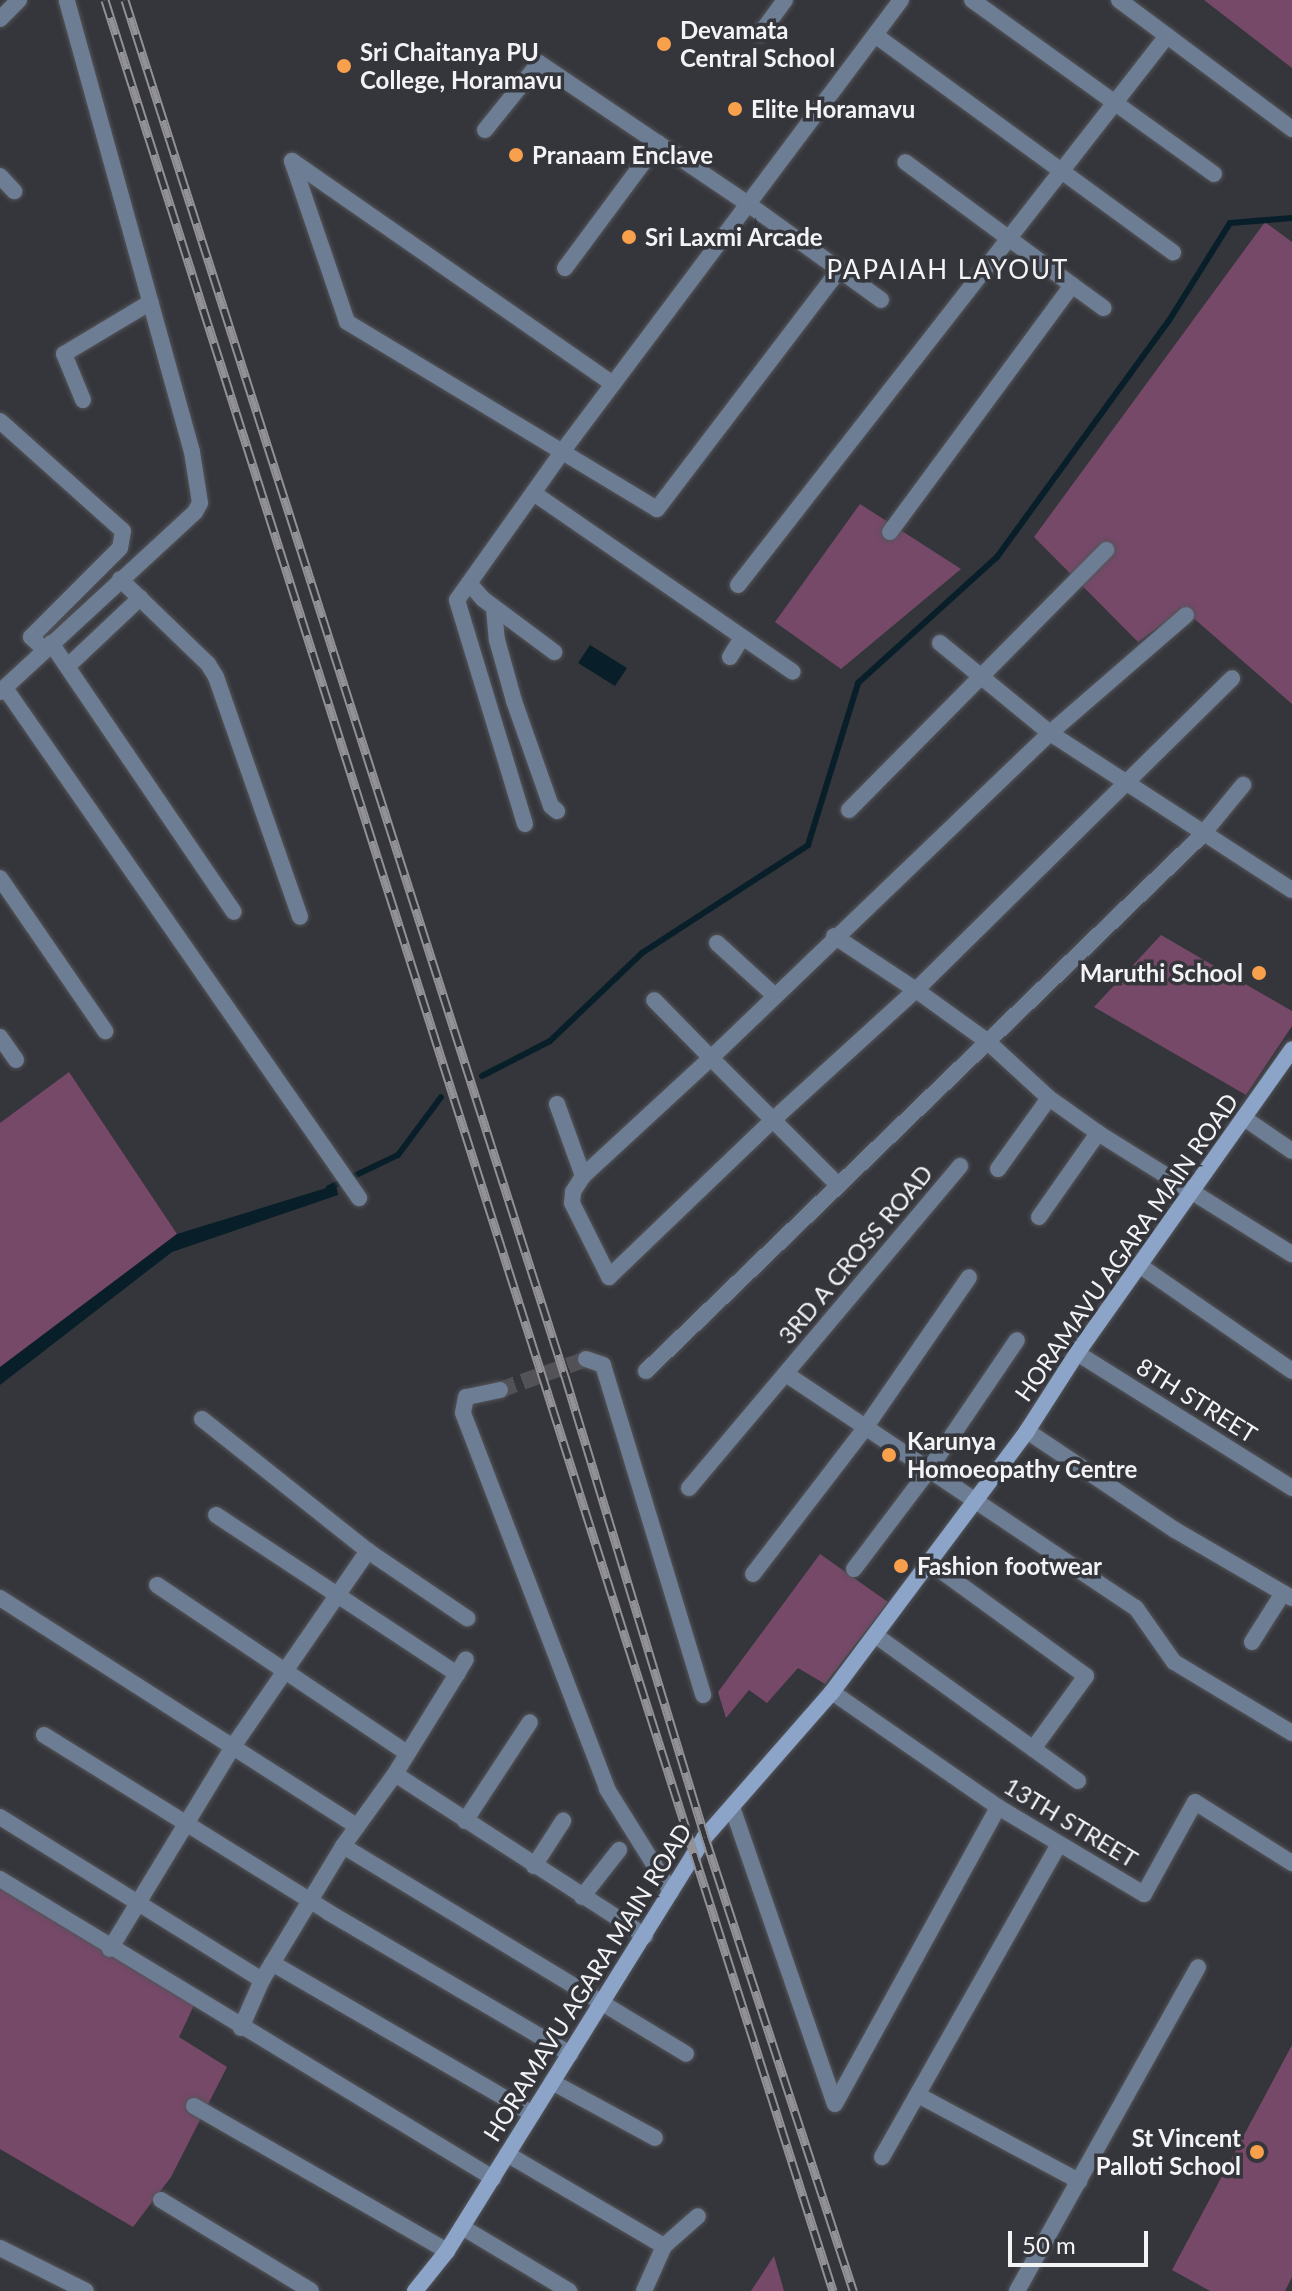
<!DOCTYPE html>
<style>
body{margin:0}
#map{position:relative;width:1292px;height:2291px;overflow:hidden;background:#35363b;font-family:Lato,sans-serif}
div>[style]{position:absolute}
.green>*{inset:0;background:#764968}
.water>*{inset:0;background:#081f29}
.stream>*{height:6px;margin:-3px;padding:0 3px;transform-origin:3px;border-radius:3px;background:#081f29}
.street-tunnel>*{height:16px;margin-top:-8px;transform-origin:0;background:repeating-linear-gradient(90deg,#525257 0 16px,transparent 0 24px)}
.roads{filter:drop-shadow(0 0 2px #535459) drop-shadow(0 0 2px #535459)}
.street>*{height:16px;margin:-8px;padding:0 8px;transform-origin:8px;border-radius:8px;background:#6d7d93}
.secondary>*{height:16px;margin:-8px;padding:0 8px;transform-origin:8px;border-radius:8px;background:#8ba4c7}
.rail>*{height:9px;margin-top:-4.5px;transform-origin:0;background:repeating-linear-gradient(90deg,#35363b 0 18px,#929296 0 36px);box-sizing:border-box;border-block:2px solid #929296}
.dots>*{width:22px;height:22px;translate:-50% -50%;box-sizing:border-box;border:4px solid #35363b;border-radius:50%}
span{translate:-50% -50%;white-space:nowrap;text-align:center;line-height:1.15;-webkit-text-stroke:7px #35363b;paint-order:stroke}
.poi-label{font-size:24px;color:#f3f3f6;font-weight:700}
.left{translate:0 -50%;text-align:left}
.right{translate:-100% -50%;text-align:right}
.street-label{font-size:24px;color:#f3f3f6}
.neighbourhood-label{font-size:26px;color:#f3f3f6;letter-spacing:2px}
.scale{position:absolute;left:1008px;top:2231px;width:140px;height:36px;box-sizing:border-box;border:4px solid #f3f3f6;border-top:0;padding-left:10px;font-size:24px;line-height:28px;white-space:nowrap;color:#f3f3f6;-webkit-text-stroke:6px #35363b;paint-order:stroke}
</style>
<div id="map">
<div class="green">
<i style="clip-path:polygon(1204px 0,1292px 0,1292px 68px)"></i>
<i style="clip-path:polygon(1265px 222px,1292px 242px,1292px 704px,1183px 609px,1138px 642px,1034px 537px)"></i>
<i style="clip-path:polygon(860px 504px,961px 569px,841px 669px,775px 622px)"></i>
<i style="clip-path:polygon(1161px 935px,1292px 1011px,1292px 1026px,1246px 1095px,1094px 1007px)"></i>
<i style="clip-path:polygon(69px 1072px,177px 1234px,0 1369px,0 1123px)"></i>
<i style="clip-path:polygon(820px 1554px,888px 1602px,825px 1684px,798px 1668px,767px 1703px,749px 1690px,726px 1718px,718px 1692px)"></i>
<i style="clip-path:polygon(0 1888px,196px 2001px,179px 2037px,227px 2067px,171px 2177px,133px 2227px,0 2149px)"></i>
<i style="clip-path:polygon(1292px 2045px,1292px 2277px,1285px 2291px,1210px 2291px,1172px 2270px)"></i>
<i style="clip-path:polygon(774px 2256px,784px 2291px,751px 2291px)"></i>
</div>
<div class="water">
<i style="clip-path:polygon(590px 645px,627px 668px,615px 686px,578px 663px)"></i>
<i style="clip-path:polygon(336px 1185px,338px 1195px,172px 1252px,0 1385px,0 1367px,177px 1234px)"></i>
</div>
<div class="stream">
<i style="left:482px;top:1076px;width:76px;rotate:-27.2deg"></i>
<i style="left:550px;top:1041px;width:127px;rotate:-43.7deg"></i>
<i style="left:642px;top:953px;width:198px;rotate:-33deg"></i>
<i style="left:808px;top:845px;width:170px;rotate:-72.8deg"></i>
<i style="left:858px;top:683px;width:188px;rotate:-42.2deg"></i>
<i style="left:997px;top:557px;width:294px;rotate:-54deg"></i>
<i style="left:1170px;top:319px;width:113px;rotate:-58deg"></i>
<i style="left:1230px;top:223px;width:62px;rotate:-4.6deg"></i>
<i style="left:329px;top:1188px;width:76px;rotate:-25.6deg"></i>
<i style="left:398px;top:1155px;width:72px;rotate:-53.4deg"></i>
</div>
<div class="street-tunnel">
<i style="left:500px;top:1390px;width:91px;rotate:-19.8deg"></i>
</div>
<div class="roads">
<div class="street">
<i style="left:972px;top:0;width:298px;rotate:35.7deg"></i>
<i style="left:1119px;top:0;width:216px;rotate:36.7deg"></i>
<i style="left:0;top:19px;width:27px;rotate:-45deg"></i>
<i style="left:760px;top:34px;width:42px;rotate:-53.7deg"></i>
<i style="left:875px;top:35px;width:369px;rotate:36.1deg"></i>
<i style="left:485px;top:130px;width:86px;rotate:-51.1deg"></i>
<i style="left:539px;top:63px;width:252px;rotate:34deg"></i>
<i style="left:748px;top:204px;width:164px;rotate:35.8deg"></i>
<i style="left:0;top:176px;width:21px;rotate:47deg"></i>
<i style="left:565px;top:268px;width:156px;rotate:-53.4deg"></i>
<i style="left:1072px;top:285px;width:39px;rotate:36deg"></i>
<i style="left:613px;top:384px;width:391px;rotate:-145.2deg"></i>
<i style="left:292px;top:161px;width:170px;rotate:71.1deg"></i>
<i style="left:347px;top:322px;width:362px;rotate:31.1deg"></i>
<i style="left:657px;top:509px;width:302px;rotate:-52.7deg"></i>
<i style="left:83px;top:400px;width:50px;rotate:-112.4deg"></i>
<i style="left:64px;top:354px;width:101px;rotate:-30.9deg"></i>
<i style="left:0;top:421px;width:165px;rotate:41.8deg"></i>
<i style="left:123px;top:531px;width:17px;rotate:100deg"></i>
<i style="left:120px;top:548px;width:126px;rotate:135deg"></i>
<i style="left:31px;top:637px;width:18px;rotate:43deg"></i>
<i style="left:535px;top:494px;width:313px;rotate:34.6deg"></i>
<i style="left:890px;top:532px;width:307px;rotate:-53.6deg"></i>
<i style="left:1072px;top:285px;width:207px;rotate:-143.6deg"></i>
<i style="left:120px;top:579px;width:122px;rotate:44deg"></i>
<i style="left:208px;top:664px;width:15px;rotate:58deg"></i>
<i style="left:216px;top:677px;width:254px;rotate:70.7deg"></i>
<i style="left:469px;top:583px;width:21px;rotate:49deg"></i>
<i style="left:483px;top:599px;width:89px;rotate:36.7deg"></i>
<i style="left:738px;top:585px;width:697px;rotate:-52deg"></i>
<i style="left:494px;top:608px;width:32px;rotate:85deg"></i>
<i style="left:497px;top:640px;width:63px;rotate:74.4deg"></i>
<i style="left:514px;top:701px;width:111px;rotate:70.6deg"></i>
<i style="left:551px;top:806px;width:8px;rotate:40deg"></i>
<i style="left:51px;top:643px;width:325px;rotate:55.8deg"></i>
<i style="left:940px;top:643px;width:142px;rotate:39.3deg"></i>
<i style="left:1050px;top:733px;width:288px;rotate:33deg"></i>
<i style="left:730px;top:657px;width:22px;rotate:-58deg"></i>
<i style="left:69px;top:665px;width:98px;rotate:-43.3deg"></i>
<i style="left:5px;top:688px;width:621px;rotate:55.23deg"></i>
<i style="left:0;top:692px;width:265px;rotate:-42.7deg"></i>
<i style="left:195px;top:512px;width:10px;rotate:-61deg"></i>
<i style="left:200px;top:503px;width:52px;rotate:-98.9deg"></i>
<i style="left:192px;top:452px;width:469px;rotate:-105.5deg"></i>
<i style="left:849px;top:810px;width:366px;rotate:-45.3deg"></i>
<i style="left:525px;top:824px;width:234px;rotate:-106.9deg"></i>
<i style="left:457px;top:600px;width:181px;rotate:-54.6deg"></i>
<i style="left:562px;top:452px;width:565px;rotate:-53.13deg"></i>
<i style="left:0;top:878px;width:186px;rotate:55.5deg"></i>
<i style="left:834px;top:936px;width:98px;rotate:33.4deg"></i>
<i style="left:916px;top:990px;width:89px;rotate:35.8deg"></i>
<i style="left:988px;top:1042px;width:83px;rotate:42.6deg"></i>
<i style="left:1049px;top:1098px;width:60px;rotate:35.5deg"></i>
<i style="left:1098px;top:1133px;width:229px;rotate:32deg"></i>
<i style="left:717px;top:943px;width:77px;rotate:42.4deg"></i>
<i style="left:0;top:1037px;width:28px;rotate:55deg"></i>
<i style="left:557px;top:1104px;width:77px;rotate:70.1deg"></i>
<i style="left:583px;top:1176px;width:174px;rotate:-42.7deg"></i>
<i style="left:711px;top:1058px;width:81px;rotate:-134.5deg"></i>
<i style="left:1244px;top:1118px;width:58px;rotate:34.5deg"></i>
<i style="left:998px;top:1169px;width:87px;rotate:-54.3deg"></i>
<i style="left:583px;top:1176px;width:19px;rotate:122deg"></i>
<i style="left:573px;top:1192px;width:11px;rotate:95deg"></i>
<i style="left:572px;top:1203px;width:83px;rotate:63.4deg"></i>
<i style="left:609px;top:1277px;width:228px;rotate:-43.8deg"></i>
<i style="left:774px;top:1119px;width:192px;rotate:-42.3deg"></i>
<i style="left:916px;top:990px;width:444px;rotate:-44.6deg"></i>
<i style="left:838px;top:1185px;width:180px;rotate:-135deg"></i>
<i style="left:711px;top:1058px;width:470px;rotate:-43.8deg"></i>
<i style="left:1050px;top:733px;width:180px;rotate:-40.9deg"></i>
<i style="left:1039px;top:1217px;width:103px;rotate:-54.9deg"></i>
<i style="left:1139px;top:1265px;width:186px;rotate:34.7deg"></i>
<i style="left:1077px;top:1353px;width:254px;rotate:32.1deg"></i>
<i style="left:586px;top:1359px;width:18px;rotate:19deg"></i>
<i style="left:603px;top:1365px;width:345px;rotate:73.1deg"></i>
<i style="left:646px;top:1371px;width:772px;rotate:-43.95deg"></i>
<i style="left:1202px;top:835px;width:65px;rotate:-50.6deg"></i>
<i style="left:786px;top:1374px;width:421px;rotate:33.8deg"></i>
<i style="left:1136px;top:1608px;width:66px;rotate:54.9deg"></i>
<i style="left:1174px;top:1662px;width:138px;rotate:31deg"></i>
<i style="left:500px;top:1390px;width:35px;rotate:168deg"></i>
<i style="left:466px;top:1397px;width:16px;rotate:101deg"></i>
<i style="left:463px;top:1413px;width:403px;rotate:69deg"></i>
<i style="left:607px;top:1789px;width:121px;rotate:58.1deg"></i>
<i style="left:202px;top:1419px;width:212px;rotate:38.5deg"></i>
<i style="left:1027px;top:1431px;width:178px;rotate:33.8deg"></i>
<i style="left:1175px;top:1530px;width:135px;rotate:30.2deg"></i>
<i style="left:689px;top:1488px;width:421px;rotate:-49.9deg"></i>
<i style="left:216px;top:1515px;width:289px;rotate:33.4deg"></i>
<i style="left:457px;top:1674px;width:118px;rotate:121.8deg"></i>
<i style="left:395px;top:1774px;width:89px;rotate:125.8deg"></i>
<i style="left:929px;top:1562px;width:194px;rotate:36deg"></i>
<i style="left:1086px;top:1676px;width:90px;rotate:126deg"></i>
<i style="left:854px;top:1569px;width:123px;rotate:-52.9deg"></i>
<i style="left:928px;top:1471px;width:158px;rotate:-55.8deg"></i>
<i style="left:753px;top:1574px;width:184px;rotate:-52.5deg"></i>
<i style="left:865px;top:1428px;width:183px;rotate:-55.4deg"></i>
<i style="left:157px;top:1585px;width:301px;rotate:33.9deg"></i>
<i style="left:0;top:1598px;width:424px;rotate:32.6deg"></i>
<i style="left:875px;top:1635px;width:250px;rotate:35.7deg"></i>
<i style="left:1252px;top:1642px;width:58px;rotate:-57.7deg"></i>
<i style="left:457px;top:1674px;width:17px;rotate:-59deg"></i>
<i style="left:832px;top:1692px;width:202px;rotate:34.7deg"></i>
<i style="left:998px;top:1807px;width:170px;rotate:30.8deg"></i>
<i style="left:1144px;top:1894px;width:105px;rotate:-61deg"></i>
<i style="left:1195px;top:1802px;width:115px;rotate:32.2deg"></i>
<i style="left:44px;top:1735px;width:335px;rotate:31.9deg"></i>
<i style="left:328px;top:1912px;width:281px;rotate:30.4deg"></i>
<i style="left:395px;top:1774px;width:298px;rotate:32.9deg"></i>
<i style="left:732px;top:1807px;width:314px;rotate:70.9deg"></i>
<i style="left:835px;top:2104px;width:339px;rotate:-61.2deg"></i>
<i style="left:0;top:1817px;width:309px;rotate:31.9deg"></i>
<i style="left:465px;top:1821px;width:118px;rotate:-56.7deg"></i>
<i style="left:534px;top:1866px;width:54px;rotate:-57.2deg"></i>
<i style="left:0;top:1879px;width:577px;rotate:31.24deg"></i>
<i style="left:582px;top:1897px;width:60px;rotate:-51.8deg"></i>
<i style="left:110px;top:1949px;width:239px;rotate:-58.7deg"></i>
<i style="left:234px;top:1745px;width:236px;rotate:-55.4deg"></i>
<i style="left:368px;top:1551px;width:120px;rotate:34.1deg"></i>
<i style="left:272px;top:1963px;width:301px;rotate:30.1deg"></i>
<i style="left:241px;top:2028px;width:52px;rotate:-66.4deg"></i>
<i style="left:262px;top:1980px;width:157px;rotate:-58.8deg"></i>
<i style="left:343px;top:1846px;width:401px;rotate:31.2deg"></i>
<i style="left:552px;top:2082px;width:117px;rotate:28.5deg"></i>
<i style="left:918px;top:2095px;width:183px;rotate:28.1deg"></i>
<i style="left:194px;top:2106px;width:292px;rotate:29.8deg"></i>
<i style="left:507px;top:2154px;width:182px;rotate:30.4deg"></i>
<i style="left:882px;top:2157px;width:357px;rotate:-60.5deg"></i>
<i style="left:161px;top:2200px;width:175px;rotate:31.2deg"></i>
<i style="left:462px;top:2227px;width:125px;rotate:30.9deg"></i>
<i style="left:0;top:2248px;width:96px;rotate:26.6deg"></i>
<i style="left:644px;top:2291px;width:49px;rotate:-66deg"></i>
<i style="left:664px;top:2246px;width:45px;rotate:-41.4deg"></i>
<i style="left:1017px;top:2291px;width:371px;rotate:-60.8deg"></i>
</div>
<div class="secondary">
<i style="left:415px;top:2291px;width:51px;rotate:-51.3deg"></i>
<i style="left:447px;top:2251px;width:488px;rotate:-58.1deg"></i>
<i style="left:705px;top:1837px;width:193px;rotate:-48.8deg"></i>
<i style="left:832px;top:1692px;width:326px;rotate:-53.2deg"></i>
<i style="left:1027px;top:1431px;width:93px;rotate:-57.3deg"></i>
<i style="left:1077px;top:1353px;width:372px;rotate:-54.7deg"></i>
</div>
</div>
<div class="rail">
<i style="left:105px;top:0;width:2404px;rotate:72.37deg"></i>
<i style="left:125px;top:0;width:1445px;rotate:72.27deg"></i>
<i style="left:565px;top:1376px;width:482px;rotate:73.1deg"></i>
<i style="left:705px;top:1837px;width:478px;rotate:71.9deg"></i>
</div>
<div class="dots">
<i style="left:664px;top:44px;background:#f8a04b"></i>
<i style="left:344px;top:66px;background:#f8a04b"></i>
<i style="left:735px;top:109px;background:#f8a04b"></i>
<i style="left:516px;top:155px;background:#f8a04b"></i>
<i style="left:629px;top:237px;background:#f8a04b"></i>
<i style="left:1259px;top:973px;background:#f8a04b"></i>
<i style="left:889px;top:1455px;background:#f8a04b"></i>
<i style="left:901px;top:1566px;background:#f8a04b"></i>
<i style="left:1257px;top:2152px;background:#f8a04b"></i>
</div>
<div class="poi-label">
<span class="left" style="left:680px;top:44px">Devamata<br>Central School</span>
<span class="left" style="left:360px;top:66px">Sri Chaitanya PU<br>College, Horamavu</span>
<span class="left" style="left:751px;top:109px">Elite Horamavu</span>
<span class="left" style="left:532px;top:155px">Pranaam Enclave</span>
<span class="left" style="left:645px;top:237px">Sri Laxmi Arcade</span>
<span class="right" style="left:1243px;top:973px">Maruthi School</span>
<span class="left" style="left:907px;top:1455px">Karunya<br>Homoeopathy Centre</span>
<span class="left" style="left:917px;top:1566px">Fashion footwear</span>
<span class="right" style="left:1241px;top:2152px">St Vincent<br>Palloti School</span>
</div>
<div class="street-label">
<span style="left:1126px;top:1247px;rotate:-55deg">HORAMAVU AGARA MAIN ROAD</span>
<span style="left:855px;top:1254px;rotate:-50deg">3RD A CROSS ROAD</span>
<span style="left:1197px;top:1400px;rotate:32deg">8TH STREET</span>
<span style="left:1071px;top:1822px;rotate:31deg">13TH STREET</span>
<span style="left:587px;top:1982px;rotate:-58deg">HORAMAVU AGARA MAIN ROAD</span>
</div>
<div class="neighbourhood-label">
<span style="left:948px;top:270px">PAPAIAH LAYOUT</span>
</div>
<div class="scale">50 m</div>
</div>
